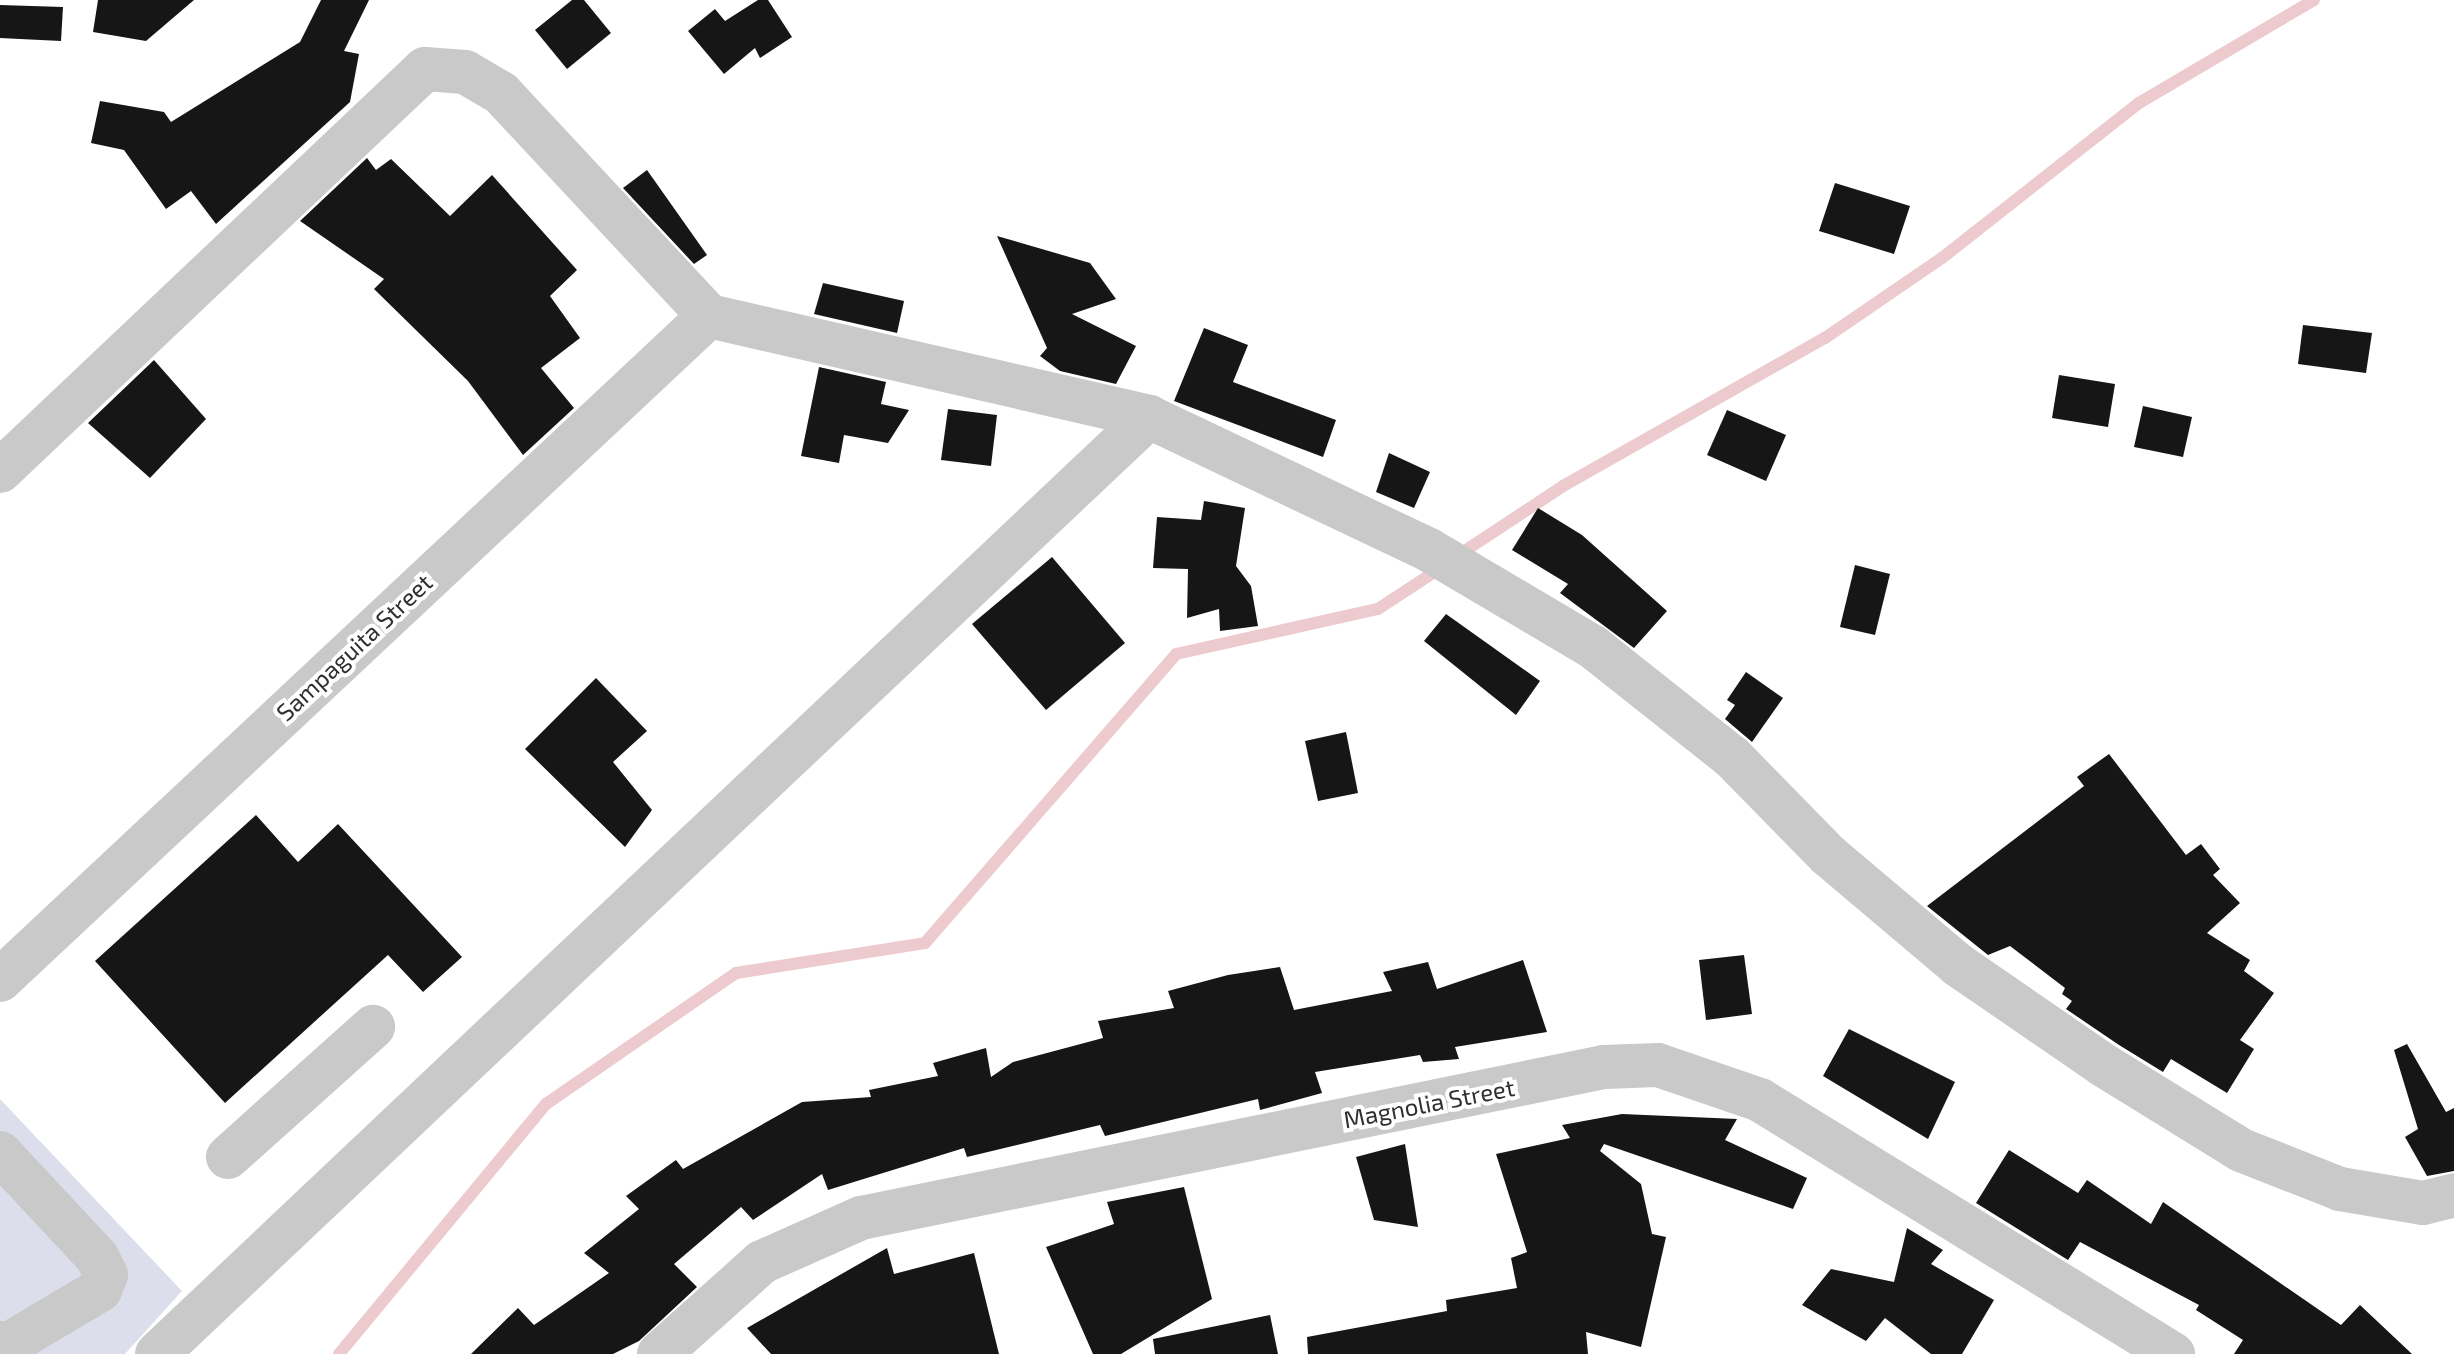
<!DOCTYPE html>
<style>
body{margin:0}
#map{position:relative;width:2454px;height:1354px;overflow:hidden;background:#fff;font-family:"Exo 2",sans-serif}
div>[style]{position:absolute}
.green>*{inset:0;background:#dddeec}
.stream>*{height:12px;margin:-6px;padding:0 6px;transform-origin:6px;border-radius:6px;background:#eccace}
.building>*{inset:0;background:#161616}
.minor>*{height:44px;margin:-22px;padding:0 22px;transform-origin:22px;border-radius:22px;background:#c9c9c9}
span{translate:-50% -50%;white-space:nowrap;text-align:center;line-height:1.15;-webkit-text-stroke:8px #fff;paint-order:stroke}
.street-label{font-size:24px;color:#2f2f2f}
</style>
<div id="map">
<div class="green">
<i style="clip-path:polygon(0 1099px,182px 1291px,125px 1354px,0 1354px)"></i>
</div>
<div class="stream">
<i style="left:1457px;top:556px;width:127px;rotate:-33.4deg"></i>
<i style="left:1563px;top:486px;width:301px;rotate:-29.5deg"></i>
<i style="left:1825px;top:338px;width:142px;rotate:-34.4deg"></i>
<i style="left:1942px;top:258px;width:251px;rotate:-38.2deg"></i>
<i style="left:2139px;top:103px;width:203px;rotate:-30.5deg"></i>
<i style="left:339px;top:1354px;width:325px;rotate:-50.4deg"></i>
<i style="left:546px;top:1104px;width:231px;rotate:-34.6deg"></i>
<i style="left:736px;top:973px;width:191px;rotate:-9deg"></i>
<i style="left:925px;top:943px;width:383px;rotate:-49deg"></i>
<i style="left:1176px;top:654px;width:207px;rotate:-12.6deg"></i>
<i style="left:1378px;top:609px;width:77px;rotate:-33.3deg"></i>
</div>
<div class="building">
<i style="clip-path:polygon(98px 0,194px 0,146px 41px,93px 32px)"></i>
<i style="clip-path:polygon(321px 0,369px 0,344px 51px,359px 54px,350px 102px,216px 224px,191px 191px,166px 209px,124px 150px,91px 143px,100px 101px,164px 112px,171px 122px,300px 42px)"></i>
<i style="clip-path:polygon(572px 0,584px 0,611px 33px,567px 69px,535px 30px)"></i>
<i style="clip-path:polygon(758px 0,768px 0,792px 37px,760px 58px,755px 48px,724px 74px,688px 31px,715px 9px,725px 21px)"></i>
<i style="clip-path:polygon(0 5px,63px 7px,61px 41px,0 38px)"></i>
<i style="clip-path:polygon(367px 158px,376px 170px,391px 159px,450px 216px,492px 175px,577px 270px,550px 296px,580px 338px,541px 368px,574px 408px,523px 455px,468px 381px,374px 289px,384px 279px,300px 221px)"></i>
<i style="clip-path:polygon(647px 170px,707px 255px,694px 264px,623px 188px)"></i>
<i style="clip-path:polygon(1835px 183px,1910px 206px,1894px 254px,1819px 231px)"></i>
<i style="clip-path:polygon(997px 236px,1090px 263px,1116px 299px,1072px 314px,1136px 346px,1116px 384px,1060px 371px,1040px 356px,1047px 348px)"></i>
<i style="clip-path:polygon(823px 283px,904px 301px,897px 333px,814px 314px)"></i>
<i style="clip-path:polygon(2303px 325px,2372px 333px,2366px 373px,2298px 364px)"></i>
<i style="clip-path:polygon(1204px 328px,1248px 345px,1233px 382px,1336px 420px,1323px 457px,1174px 401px)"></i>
<i style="clip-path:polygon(154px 360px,206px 419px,150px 478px,88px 423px)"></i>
<i style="clip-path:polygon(819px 367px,886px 382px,881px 404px,909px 410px,888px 443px,844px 435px,839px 463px,801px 456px)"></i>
<i style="clip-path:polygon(2059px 375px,2115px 384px,2108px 427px,2052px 418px)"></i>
<i style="clip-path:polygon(2143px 406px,2192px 417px,2183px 457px,2134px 447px)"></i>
<i style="clip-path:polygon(948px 409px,997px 415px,991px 466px,941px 460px)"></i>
<i style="clip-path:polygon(1727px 410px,1786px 435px,1766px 481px,1707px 455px)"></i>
<i style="clip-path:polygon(1389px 453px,1430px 472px,1414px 508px,1376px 492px)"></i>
<i style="clip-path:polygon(1204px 501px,1245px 508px,1236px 566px,1251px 586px,1258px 626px,1220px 631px,1219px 609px,1187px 618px,1188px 569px,1153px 568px,1157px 517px,1201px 520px)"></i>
<i style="clip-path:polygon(1538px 508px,1582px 535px,1667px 611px,1634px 648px,1560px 593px,1568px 584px,1512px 550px)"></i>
<i style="clip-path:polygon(1052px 557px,1125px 643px,1046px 710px,972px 624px)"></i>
<i style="clip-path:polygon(1855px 565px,1890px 574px,1875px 635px,1840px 627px)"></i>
<i style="clip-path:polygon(1446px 614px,1540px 681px,1516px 715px,1424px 641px)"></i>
<i style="clip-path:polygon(1746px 672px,1783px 698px,1752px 742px,1725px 719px,1735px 705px,1727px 700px)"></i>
<i style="clip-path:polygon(596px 678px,647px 731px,613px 762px,652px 810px,625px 847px,525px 749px)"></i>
<i style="clip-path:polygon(1346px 732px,1358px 793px,1318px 801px,1305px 741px)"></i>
<i style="clip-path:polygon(2109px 754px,2186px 855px,2201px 844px,2220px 869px,2213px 875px,2240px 903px,2207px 933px,2250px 960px,2244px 971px,2274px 993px,2240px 1040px,2254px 1049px,2227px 1093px,2171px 1059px,2163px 1072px,2119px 1045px,2066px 1009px,2072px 1001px,2062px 994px,2065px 988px,2010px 946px,1988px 955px,1927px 906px,2084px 786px,2077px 777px)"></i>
<i style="clip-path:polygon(256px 815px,298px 862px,338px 824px,462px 957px,423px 992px,388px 955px,225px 1103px,95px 961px)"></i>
<i style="clip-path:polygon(1744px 955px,1752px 1014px,1706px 1020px,1699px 960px)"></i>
<i style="clip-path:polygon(1523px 960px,1547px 1032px,1455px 1047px,1459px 1059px,1423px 1062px,1420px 1055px,1315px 1072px,1322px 1093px,1260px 1110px,1258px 1099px,1105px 1136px,1100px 1125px,967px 1157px,964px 1148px,828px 1190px,822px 1174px,753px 1220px,741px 1207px,674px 1264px,697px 1287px,639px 1341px,613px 1354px,471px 1354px,518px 1308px,534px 1325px,609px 1273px,584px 1253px,639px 1209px,626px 1196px,676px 1160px,683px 1169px,802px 1102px,871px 1097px,869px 1090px,938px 1076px,933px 1063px,986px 1048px,991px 1077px,1013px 1062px,1103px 1038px,1098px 1021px,1174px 1008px,1168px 991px,1228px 975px,1280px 967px,1294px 1010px,1392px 991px,1383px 972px,1428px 962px,1437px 989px)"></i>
<i style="clip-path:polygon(1849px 1029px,1955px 1082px,1928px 1139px,1823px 1076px)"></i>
<i style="clip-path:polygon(2407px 1044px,2446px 1112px,2454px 1108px,2454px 1171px,2427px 1176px,2405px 1137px,2418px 1129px,2394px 1050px)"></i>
<i style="clip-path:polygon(1622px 1114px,1737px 1119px,1725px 1140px,1807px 1178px,1793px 1209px,1604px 1144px,1600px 1151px,1641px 1184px,1652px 1234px,1666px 1237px,1641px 1347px,1586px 1332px,1588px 1354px,1308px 1354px,1307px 1337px,1447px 1311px,1446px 1300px,1517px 1288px,1511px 1258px,1527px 1252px,1496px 1154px,1570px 1138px,1562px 1125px)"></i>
<i style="clip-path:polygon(1405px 1144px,1418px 1227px,1374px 1220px,1356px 1157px)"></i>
<i style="clip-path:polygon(2009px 1150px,2078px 1193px,2087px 1180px,2151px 1224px,2163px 1202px,2341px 1325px,2360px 1305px,2412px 1354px,2234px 1354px,2243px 1340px,2196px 1310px,2199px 1305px,2080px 1242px,2068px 1260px,1976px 1203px)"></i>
<i style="clip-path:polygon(1184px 1187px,1212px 1299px,1121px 1354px,1093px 1354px,1046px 1247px,1114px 1224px,1107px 1202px)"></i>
<i style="clip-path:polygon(1907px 1228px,1943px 1250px,1931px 1264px,1994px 1300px,1962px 1354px,1931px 1354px,1885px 1318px,1866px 1341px,1802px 1305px,1831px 1269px,1894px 1282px)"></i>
<i style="clip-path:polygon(887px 1248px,894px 1274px,974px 1253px,999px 1354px,771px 1354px,747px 1328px)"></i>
<i style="clip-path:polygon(1270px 1315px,1278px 1354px,1155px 1354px,1153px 1339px)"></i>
</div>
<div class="minor">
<i style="left:0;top:471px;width:585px;rotate:-43.41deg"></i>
<i style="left:425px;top:69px;width:40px;rotate:4.3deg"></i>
<i style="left:465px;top:72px;width:42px;rotate:30.3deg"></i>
<i style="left:501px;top:93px;width:305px;rotate:47deg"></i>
<i style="left:709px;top:316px;width:451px;rotate:12.9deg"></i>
<i style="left:1149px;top:417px;width:310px;rotate:25.4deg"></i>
<i style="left:1429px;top:550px;width:191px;rotate:30.6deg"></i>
<i style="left:1593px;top:647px;width:177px;rotate:38.4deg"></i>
<i style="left:1732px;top:757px;width:137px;rotate:45.6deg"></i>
<i style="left:1828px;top:855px;width:170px;rotate:40.2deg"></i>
<i style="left:1958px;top:965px;width:178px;rotate:34.5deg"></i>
<i style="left:2105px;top:1066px;width:160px;rotate:31.7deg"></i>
<i style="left:2241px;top:1150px;width:106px;rotate:21.5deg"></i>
<i style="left:2340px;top:1189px;width:84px;rotate:9.6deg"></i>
<i style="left:2423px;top:1203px;width:32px;rotate:-14deg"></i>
<i style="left:0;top:980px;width:971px;rotate:-43.12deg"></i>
<i style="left:0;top:1153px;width:142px;rotate:47deg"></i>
<i style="left:97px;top:1257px;width:20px;rotate:63deg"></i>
<i style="left:106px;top:1275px;width:16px;rotate:112deg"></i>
<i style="left:100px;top:1290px;width:112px;rotate:149.3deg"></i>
<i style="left:4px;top:1347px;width:6px;rotate:-135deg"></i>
<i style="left:228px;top:1157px;width:195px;rotate:-41.9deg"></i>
<i style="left:157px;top:1354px;width:1365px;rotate:-43.37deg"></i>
<i style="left:659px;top:1354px;width:138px;rotate:-41.8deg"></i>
<i style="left:762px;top:1262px;width:108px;rotate:-24deg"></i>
<i style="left:861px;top:1218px;width:758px;rotate:-11.49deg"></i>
<i style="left:1604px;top:1067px;width:54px;rotate:-2.1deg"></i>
<i style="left:1658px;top:1065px;width:108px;rotate:18.9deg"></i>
<i style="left:1760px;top:1100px;width:485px;rotate:31.6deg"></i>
</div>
<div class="street-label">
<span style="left:354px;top:647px;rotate:-43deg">Sampaguita Street</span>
<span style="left:1429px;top:1103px;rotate:-11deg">Magnolia Street</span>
</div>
</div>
